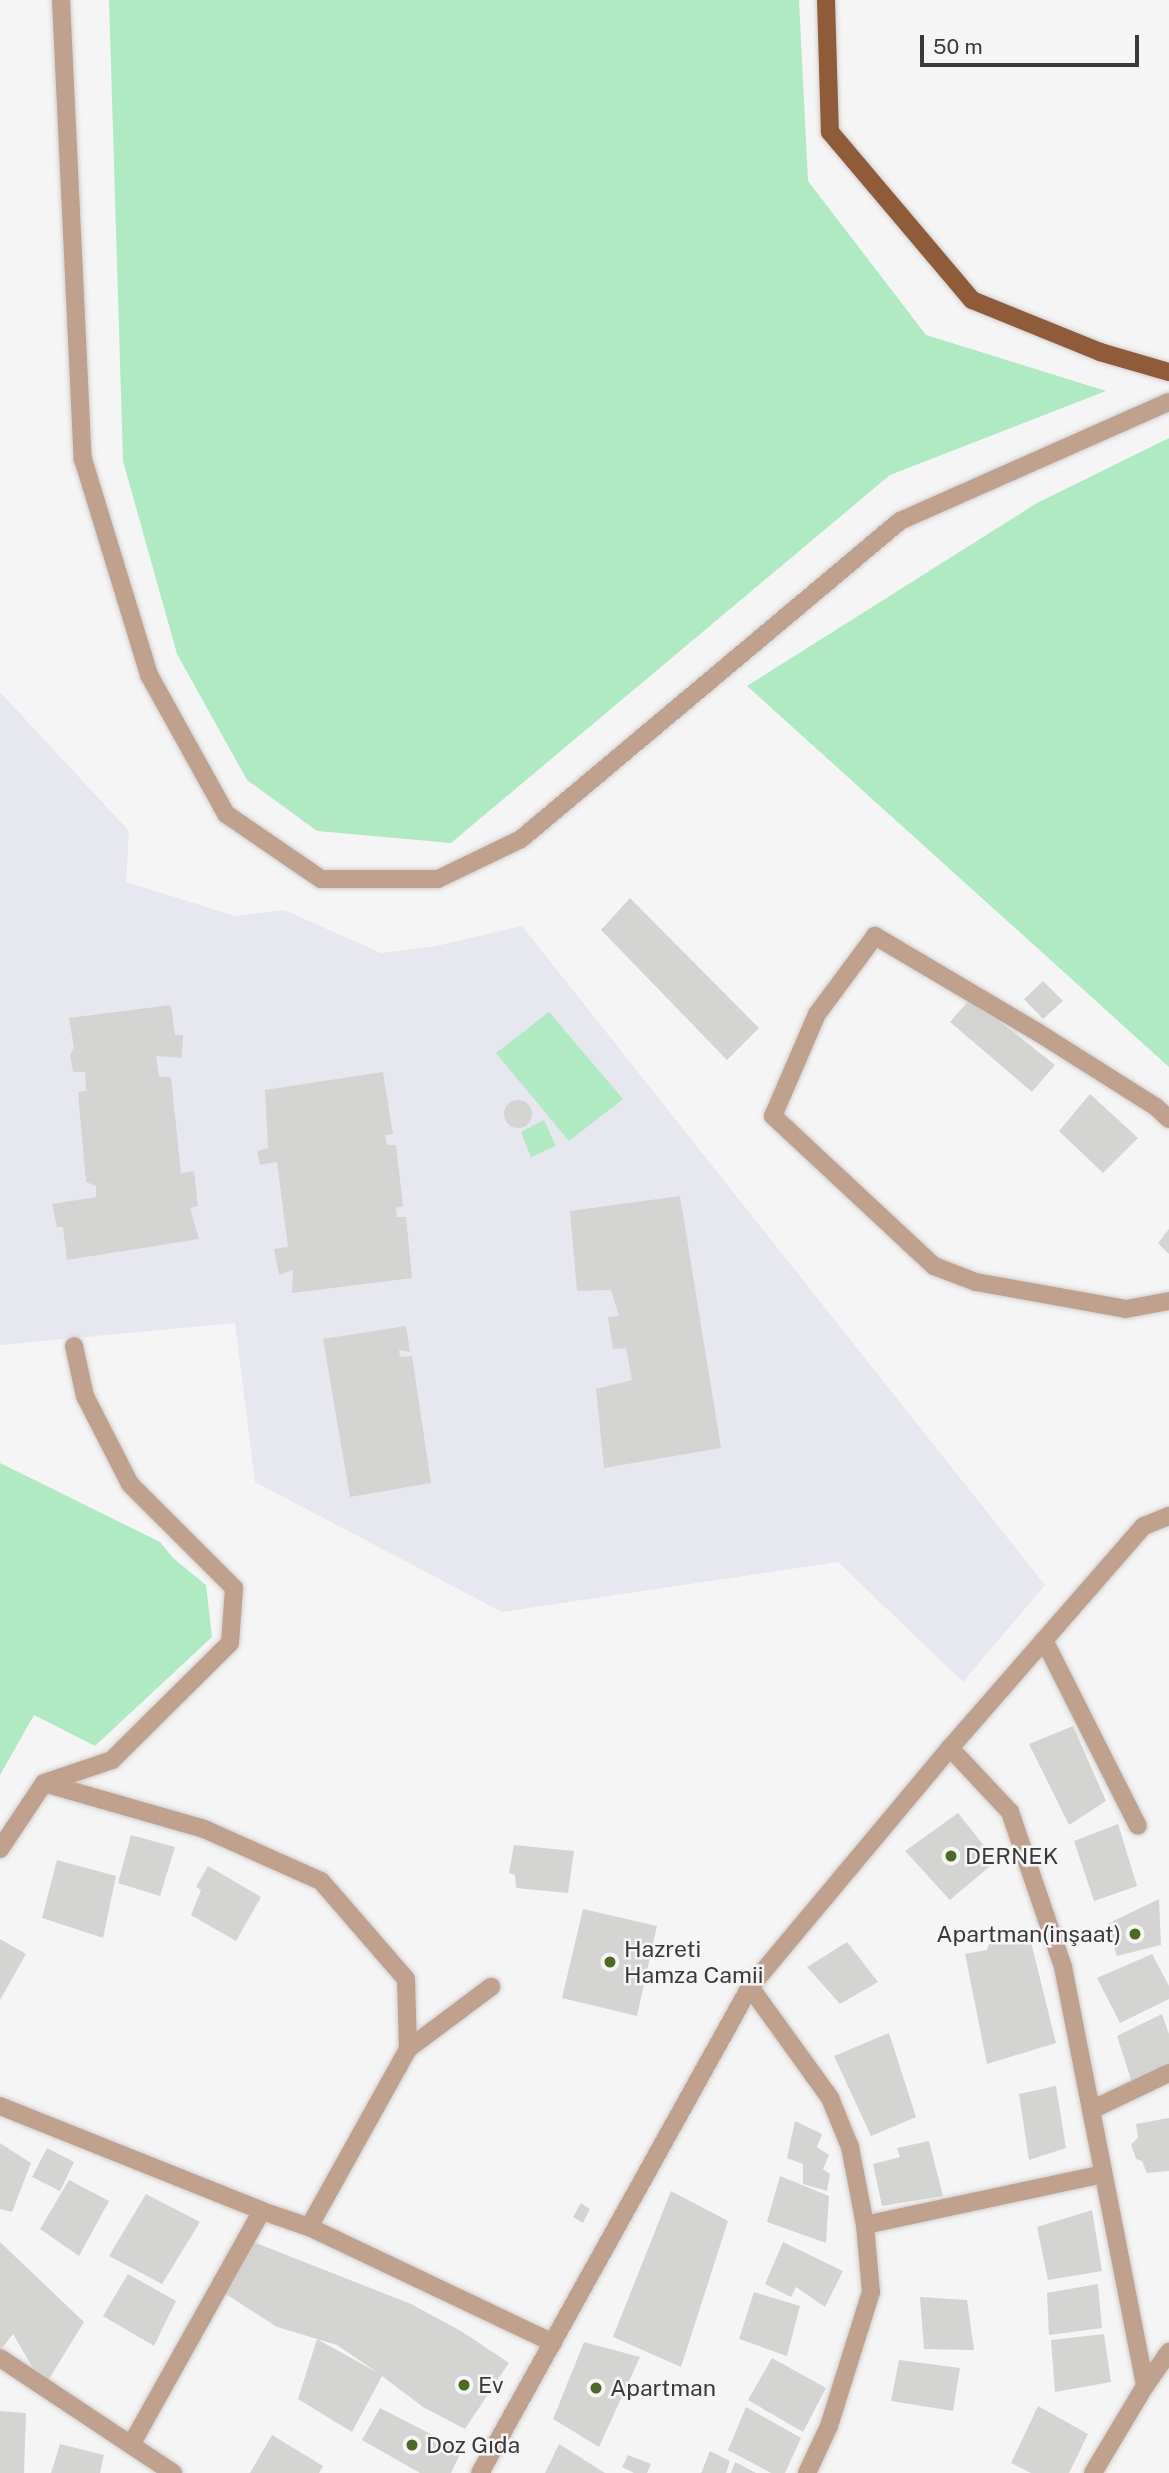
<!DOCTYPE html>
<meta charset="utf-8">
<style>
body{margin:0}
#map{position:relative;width:1169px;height:2473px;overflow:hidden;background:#f5f5f6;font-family:"Public Sans",sans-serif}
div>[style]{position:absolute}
.built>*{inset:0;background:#e7e7f0}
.green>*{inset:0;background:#afeac2}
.building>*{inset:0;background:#d4d4d3}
.round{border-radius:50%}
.roads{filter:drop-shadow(0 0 2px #d0d0d0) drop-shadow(0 0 2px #d0d0d0)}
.minor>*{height:18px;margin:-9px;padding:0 9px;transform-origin:9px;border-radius:9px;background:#c0a18e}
.major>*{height:18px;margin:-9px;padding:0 9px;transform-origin:9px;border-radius:9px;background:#8f5b38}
.dots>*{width:19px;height:19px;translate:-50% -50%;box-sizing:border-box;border:4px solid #f5f5f6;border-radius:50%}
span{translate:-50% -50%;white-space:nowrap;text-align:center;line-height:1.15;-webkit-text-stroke:5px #f5f5f6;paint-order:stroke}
.poi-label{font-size:23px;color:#3a3a3a}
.left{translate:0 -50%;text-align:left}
.right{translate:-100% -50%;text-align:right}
.scale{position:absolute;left:920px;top:35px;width:219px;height:32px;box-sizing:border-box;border:4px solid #3a3a3a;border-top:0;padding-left:9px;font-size:21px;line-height:24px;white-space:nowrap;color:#3a3a3a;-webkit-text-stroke:5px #f5f5f6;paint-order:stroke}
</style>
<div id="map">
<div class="built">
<i style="clip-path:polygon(0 692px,129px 831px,126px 882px,235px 916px,284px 910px,381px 953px,436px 946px,522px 926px,1045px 1585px,963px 1682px,838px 1562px,502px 1612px,255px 1482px,235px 1323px,0 1345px)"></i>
</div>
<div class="green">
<i style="clip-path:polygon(109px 0,799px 0,808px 181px,926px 335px,1106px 391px,890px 475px,451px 843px,317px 831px,247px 780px,177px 654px,123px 461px)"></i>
<i style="clip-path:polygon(1169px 438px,1169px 1067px,747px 686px,1037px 503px)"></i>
<i style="clip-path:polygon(549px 1012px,623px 1099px,569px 1141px,496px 1053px)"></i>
<i style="clip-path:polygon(544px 1120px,556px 1146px,531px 1157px,521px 1132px)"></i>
<i style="clip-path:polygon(0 1463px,160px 1542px,173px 1558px,206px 1585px,212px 1637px,95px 1746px,34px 1715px,0 1775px)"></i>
</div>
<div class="building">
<i style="clip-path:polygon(630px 898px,759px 1028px,727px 1060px,601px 930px)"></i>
<i style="clip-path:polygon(1043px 981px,1063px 1001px,1043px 1019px,1024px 999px)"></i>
<i style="clip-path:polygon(971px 998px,1055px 1065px,1032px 1092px,950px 1022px)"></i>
<i style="clip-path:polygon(171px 1005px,175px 1035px,183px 1035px,182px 1058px,156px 1056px,159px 1077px,171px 1077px,181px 1173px,194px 1171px,198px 1206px,190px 1208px,199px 1239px,67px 1260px,63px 1227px,57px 1227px,52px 1204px,96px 1197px,96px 1186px,86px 1182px,78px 1092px,86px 1091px,85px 1072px,73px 1072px,70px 1055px,74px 1048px,69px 1018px)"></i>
<i style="clip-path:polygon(383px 1072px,393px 1134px,385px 1135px,387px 1145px,396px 1145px,403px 1206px,396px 1208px,397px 1217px,406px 1217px,412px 1278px,292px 1293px,293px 1270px,279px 1275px,274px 1249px,288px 1247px,277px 1162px,260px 1165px,257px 1151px,268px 1148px,265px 1090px)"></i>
<i style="clip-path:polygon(1090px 1094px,1138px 1138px,1103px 1173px,1059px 1131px)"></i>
<i class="round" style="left:504px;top:1100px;width:28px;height:28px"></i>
<i style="clip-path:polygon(680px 1196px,721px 1448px,604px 1468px,596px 1389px,632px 1380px,626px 1348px,613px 1349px,608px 1317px,619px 1316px,611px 1290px,577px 1291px,570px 1211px)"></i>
<i style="clip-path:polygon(1169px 1229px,1169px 1254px,1158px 1243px)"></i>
<i style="clip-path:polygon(406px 1326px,410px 1352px,399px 1350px,400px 1357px,412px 1356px,431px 1483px,350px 1497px,323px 1339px)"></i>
<i style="clip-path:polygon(1073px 1726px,1106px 1801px,1069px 1825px,1029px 1744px)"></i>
<i style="clip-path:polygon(958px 1813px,996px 1861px,950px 1900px,905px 1851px)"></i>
<i style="clip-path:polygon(1118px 1824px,1137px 1886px,1094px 1901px,1074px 1841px)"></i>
<i style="clip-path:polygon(131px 1835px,175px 1847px,160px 1896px,118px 1883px)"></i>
<i style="clip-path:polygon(514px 1845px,574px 1851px,568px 1893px,516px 1888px,515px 1875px,509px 1873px)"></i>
<i style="clip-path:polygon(57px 1860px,116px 1876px,103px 1938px,42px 1918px)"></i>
<i style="clip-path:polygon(208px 1866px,261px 1897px,236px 1941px,191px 1915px,201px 1890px,196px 1887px)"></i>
<i style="clip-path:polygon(1159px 1899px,1161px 1945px,1117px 1956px,1107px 1924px)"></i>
<i style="clip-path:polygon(583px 1909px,657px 1926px,637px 2016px,562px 1998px)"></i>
<i style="clip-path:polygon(1030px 1938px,1056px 2043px,987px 2064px,965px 1954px,987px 1950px,989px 1944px)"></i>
<i style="clip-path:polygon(0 1939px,26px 1954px,0 2000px)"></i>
<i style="clip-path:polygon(847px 1942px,878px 1982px,840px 2004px,807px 1967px)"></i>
<i style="clip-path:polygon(1152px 1954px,1169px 1986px,1169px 1999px,1120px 2023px,1097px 1978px)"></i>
<i style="clip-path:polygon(1162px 2014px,1169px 2034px,1169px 2067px,1132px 2083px,1117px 2036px)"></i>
<i style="clip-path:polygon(889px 2033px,916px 2117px,871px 2136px,834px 2056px)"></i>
<i style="clip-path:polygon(1056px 2086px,1066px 2148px,1029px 2160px,1019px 2094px)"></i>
<i style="clip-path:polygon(1169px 2118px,1169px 2171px,1147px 2173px,1142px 2161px,1136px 2159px,1131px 2144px,1138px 2138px,1136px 2124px)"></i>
<i style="clip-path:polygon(795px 2121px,822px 2134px,817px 2147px,829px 2155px,823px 2169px,830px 2174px,827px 2191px,803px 2184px,803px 2164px,787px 2158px)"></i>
<i style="clip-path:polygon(929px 2141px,943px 2196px,882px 2206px,873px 2164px,900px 2157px,897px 2148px)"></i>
<i style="clip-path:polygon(0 2143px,31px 2163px,12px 2212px,0 2209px)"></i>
<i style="clip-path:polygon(47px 2148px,74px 2162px,60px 2191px,32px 2177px)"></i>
<i style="clip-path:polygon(780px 2176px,829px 2196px,826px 2243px,767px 2222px)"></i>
<i style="clip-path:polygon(69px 2180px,109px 2201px,79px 2256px,40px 2229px)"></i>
<i style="clip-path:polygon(671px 2191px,728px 2221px,681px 2367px,613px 2337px)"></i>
<i style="clip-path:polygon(146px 2194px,200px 2222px,162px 2284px,109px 2256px)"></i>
<i style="clip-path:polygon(581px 2203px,590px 2209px,583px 2223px,573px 2217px)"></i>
<i style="clip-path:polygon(1092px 2210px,1102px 2271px,1048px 2280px,1037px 2227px)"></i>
<i style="clip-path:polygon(246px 2239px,411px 2304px,461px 2331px,509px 2363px,465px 2429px,423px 2407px,382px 2376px,352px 2432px,298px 2399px,317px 2339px,378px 2373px,337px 2345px,277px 2327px,218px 2289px)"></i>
<i style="clip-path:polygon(0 2242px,84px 2322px,44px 2387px,13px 2334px,0 2351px)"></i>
<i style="clip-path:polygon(783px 2242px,843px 2271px,825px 2307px,796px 2287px,791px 2297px,765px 2284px)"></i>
<i style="clip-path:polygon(128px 2274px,176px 2301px,154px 2346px,103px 2316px)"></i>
<i style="clip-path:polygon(1098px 2284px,1102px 2328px,1049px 2335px,1047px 2293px)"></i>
<i style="clip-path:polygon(754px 2292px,800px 2306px,787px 2356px,739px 2339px)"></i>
<i style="clip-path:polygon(920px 2297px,967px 2300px,974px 2350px,924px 2349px)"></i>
<i style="clip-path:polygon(1104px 2334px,1111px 2382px,1055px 2392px,1051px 2340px)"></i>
<i style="clip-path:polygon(584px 2342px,640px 2357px,599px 2447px,553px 2419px)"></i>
<i style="clip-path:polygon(772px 2358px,826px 2388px,803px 2432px,748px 2400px)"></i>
<i style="clip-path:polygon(899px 2360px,960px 2368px,953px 2411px,891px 2401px)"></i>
<i style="clip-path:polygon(1038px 2406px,1088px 2434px,1069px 2473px,1031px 2473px,1011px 2463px)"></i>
<i style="clip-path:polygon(746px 2407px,801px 2438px,785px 2473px,771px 2473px,728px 2450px)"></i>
<i style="clip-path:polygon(380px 2408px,462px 2450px,451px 2473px,420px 2473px,362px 2440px)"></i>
<i style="clip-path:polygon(0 2411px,26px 2413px,24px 2473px,0 2473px)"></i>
<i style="clip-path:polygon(272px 2435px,323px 2466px,319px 2473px,250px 2473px)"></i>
<i style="clip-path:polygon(60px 2444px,104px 2455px,100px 2473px,51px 2473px)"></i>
<i style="clip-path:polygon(559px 2444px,605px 2473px,545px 2473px)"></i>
<i style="clip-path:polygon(710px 2451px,730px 2461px,726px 2473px,701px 2473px)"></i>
<i style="clip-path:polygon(628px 2455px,651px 2464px,647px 2473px,634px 2473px,622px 2467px)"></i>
<i style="clip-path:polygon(735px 2462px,756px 2473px,731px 2473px)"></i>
</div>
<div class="roads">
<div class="minor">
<i style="left:61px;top:0;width:460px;rotate:87.3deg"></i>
<i style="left:83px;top:459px;width:226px;rotate:73deg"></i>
<i style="left:149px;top:675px;width:159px;rotate:61deg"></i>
<i style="left:226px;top:814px;width:115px;rotate:34.4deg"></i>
<i style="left:321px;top:879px;width:117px"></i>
<i style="left:438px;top:879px;width:92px;rotate:-25.7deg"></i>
<i style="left:521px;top:839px;width:495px;rotate:-40deg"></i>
<i style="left:900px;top:521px;width:294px;rotate:-23.9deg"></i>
<i style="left:1169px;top:1119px;width:18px;rotate:-137deg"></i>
<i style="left:1156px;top:1107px;width:138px;rotate:-147.7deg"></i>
<i style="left:1039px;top:1033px;width:191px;rotate:-149.4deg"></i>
<i style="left:875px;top:936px;width:97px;rotate:126.6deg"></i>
<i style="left:817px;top:1014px;width:111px;rotate:113.3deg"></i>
<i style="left:773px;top:1116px;width:220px;rotate:43deg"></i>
<i style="left:934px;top:1266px;width:45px;rotate:20.9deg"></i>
<i style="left:976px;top:1282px;width:152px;rotate:10.2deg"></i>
<i style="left:1126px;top:1309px;width:44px;rotate:-10.5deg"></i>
<i style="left:1044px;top:1640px;width:208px;rotate:63.2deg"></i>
<i style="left:950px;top:1748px;width:88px;rotate:46.8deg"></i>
<i style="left:1010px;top:1812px;width:164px;rotate:71.1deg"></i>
<i style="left:1063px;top:1967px;width:427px;rotate:78.9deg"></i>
<i style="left:1145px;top:2386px;width:101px;rotate:120.9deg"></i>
<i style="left:44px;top:1783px;width:72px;rotate:-18.7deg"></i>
<i style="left:112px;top:1760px;width:166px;rotate:-44.8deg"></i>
<i style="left:230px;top:1643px;width:55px;rotate:-85.8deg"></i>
<i style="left:234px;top:1588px;width:147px;rotate:-135deg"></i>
<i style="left:130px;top:1484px;width:99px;rotate:-117.1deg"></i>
<i style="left:85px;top:1396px;width:51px;rotate:-102.4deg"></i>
<i style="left:0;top:1849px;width:79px;rotate:-56.3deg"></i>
<i style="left:44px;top:1783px;width:166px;rotate:16deg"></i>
<i style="left:204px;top:1829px;width:128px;rotate:24deg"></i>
<i style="left:321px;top:1881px;width:130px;rotate:49.1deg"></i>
<i style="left:406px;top:1979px;width:70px;rotate:88.4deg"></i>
<i style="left:750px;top:1987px;width:137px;rotate:54.2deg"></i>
<i style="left:830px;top:2098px;width:53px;rotate:67.8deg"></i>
<i style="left:850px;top:2147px;width:79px;rotate:79.1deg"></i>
<i style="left:865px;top:2225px;width:67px;rotate:84.9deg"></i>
<i style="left:871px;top:2292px;width:140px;rotate:107.4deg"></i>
<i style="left:829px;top:2426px;width:52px;rotate:115.1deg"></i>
<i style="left:0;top:2106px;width:282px;rotate:21.8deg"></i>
<i style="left:262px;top:2211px;width:50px;rotate:18.8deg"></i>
<i style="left:309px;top:2227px;width:270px;rotate:25.4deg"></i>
<i style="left:1091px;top:2110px;width:86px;rotate:-25.4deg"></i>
<i style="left:865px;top:2225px;width:243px;rotate:-12.1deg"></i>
<i style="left:309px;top:2227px;width:204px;rotate:-60.9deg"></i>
<i style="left:408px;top:2049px;width:104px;rotate:-36.8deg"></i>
<i style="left:0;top:2358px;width:208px;rotate:33.6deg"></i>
<i style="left:1145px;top:2386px;width:42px;rotate:-54.8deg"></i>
<i style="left:131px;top:2445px;width:268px;rotate:-60.8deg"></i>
<i style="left:480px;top:2473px;width:556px;rotate:-60.95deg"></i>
<i style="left:750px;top:1987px;width:312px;rotate:-50.1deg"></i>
<i style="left:950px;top:1748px;width:295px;rotate:-48.9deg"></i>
<i style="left:1144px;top:1526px;width:27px;rotate:-22deg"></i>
</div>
<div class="major">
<i style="left:826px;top:0;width:132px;rotate:88.3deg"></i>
<i style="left:830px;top:132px;width:220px;rotate:49.8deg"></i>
<i style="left:972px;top:300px;width:138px;rotate:22.1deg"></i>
<i style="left:1100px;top:352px;width:72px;rotate:16.2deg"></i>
</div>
</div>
<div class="dots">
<i style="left:951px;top:1856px;background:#4a6b21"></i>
<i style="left:1135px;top:1934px;background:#4a6b21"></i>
<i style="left:610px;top:1962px;background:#4a6b21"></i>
<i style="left:464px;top:2385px;background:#4a6b21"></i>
<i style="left:596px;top:2388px;background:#4a6b21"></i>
<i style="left:412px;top:2445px;background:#4a6b21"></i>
</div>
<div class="poi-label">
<span class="left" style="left:965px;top:1856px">DERNEK</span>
<span class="right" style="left:1121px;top:1934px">Apartman(inşaat)</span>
<span class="left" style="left:624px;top:1962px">Hazreti<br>Hamza Camii</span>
<span class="left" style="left:478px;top:2385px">Ev</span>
<span class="left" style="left:610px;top:2388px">Apartman</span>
<span class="left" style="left:426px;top:2445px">Doz Gıda</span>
</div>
<div class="scale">50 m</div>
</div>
